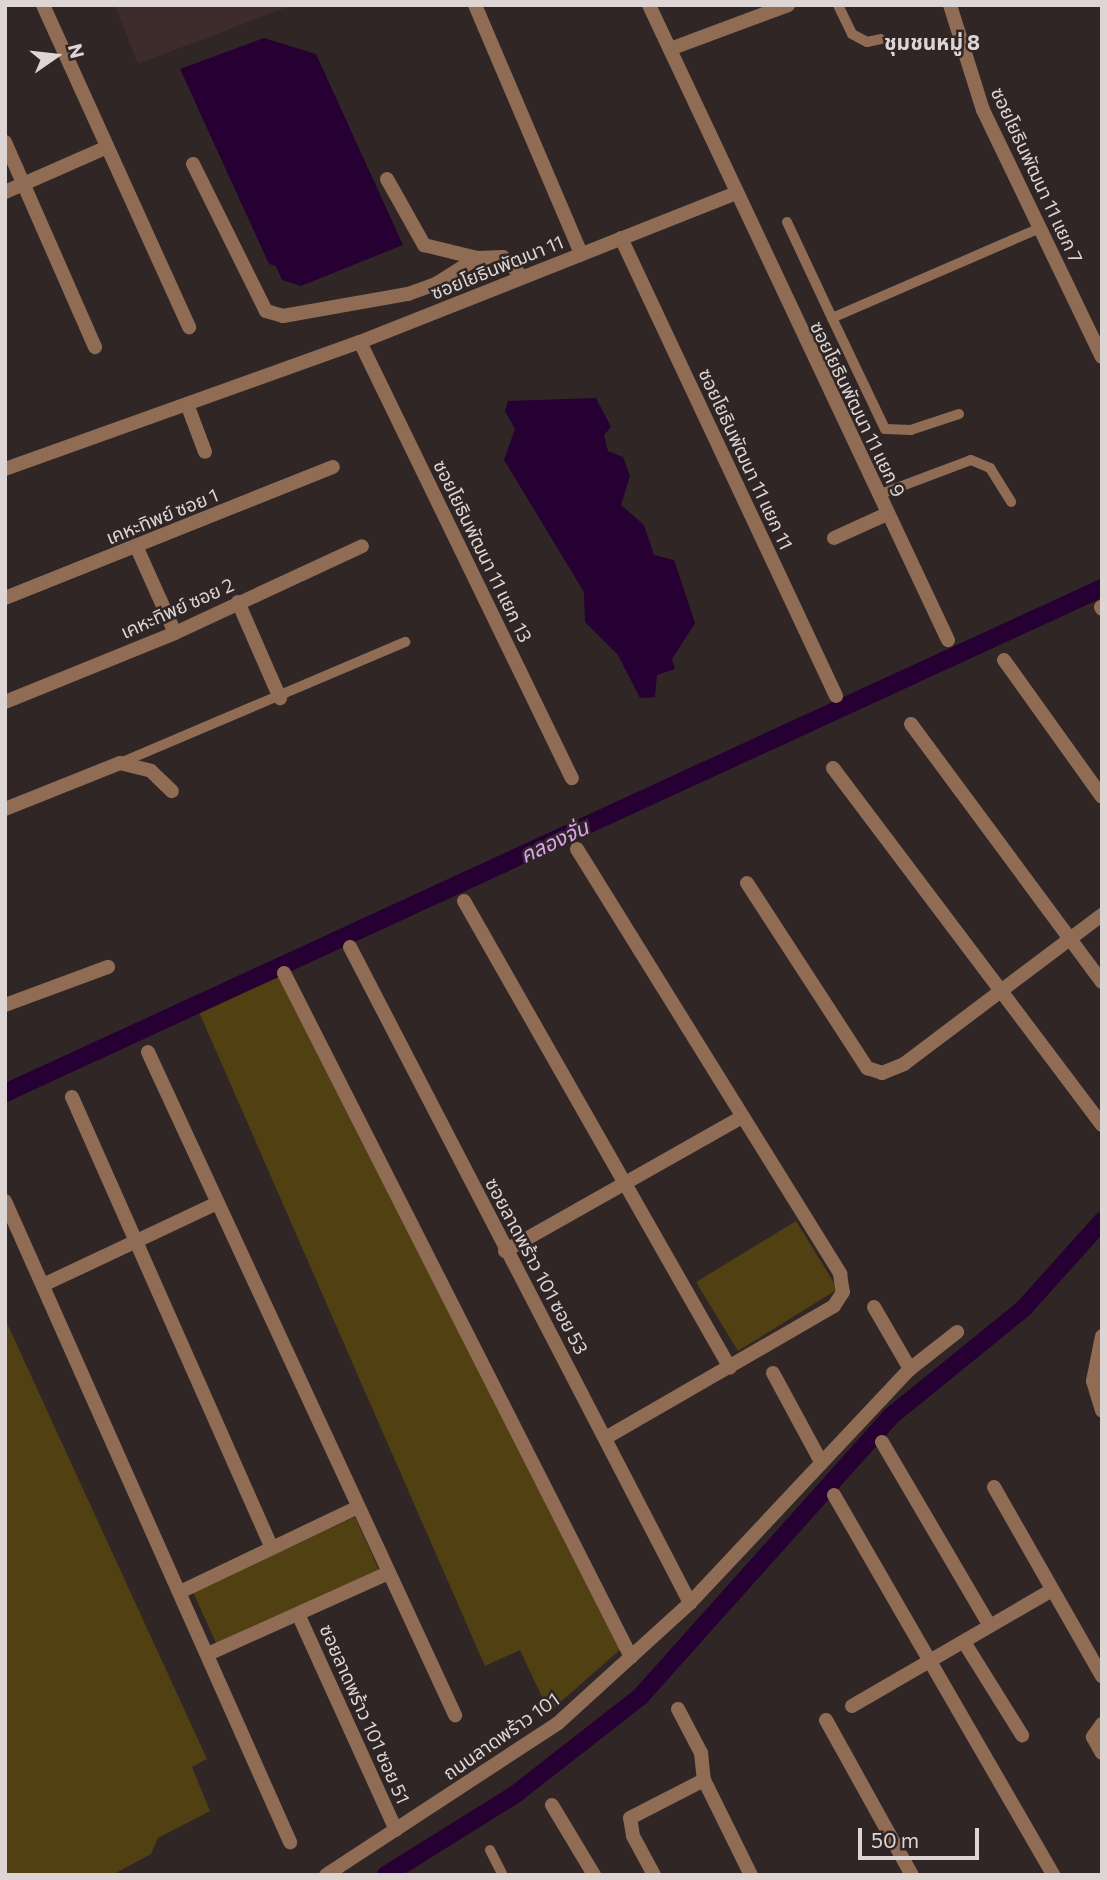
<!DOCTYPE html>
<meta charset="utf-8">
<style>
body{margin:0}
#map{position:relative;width:1107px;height:1880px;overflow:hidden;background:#302626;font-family:Commissioner,"Noto Sans Thai",sans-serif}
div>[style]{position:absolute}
.built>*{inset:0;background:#3d2c2b}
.green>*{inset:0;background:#514012}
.water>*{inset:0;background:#260033}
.canal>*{height:18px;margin:-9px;padding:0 9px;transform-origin:9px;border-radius:9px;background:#260033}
.service>*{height:10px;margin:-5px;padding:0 5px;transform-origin:5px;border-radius:5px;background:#906c55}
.minor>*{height:14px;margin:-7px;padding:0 7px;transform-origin:7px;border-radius:7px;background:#906c55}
span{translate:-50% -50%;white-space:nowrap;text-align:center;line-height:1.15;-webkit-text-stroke:5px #302626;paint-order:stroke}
.street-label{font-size:19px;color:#ddd6d5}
.neighbourhood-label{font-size:21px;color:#ddd6d5;font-weight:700}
.water-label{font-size:21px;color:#dea5f5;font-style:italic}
.frame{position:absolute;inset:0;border:7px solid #ddd6d5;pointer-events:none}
.north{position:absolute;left:21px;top:21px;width:70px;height:70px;-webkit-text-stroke:5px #302626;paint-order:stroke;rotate:76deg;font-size:19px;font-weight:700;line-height:28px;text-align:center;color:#ddd6d5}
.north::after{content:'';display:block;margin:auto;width:24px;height:32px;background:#ddd6d5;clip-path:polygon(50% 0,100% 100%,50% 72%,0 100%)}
.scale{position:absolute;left:858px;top:1828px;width:121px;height:32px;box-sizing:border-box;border:4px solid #ddd6d5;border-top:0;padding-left:9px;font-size:21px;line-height:24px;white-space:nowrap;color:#ddd6d5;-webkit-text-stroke:5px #302626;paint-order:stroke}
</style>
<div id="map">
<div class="built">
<i style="clip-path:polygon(115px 5px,293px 5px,138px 64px)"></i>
</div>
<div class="green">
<i style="clip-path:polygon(281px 976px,622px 1648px,549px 1712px,520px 1650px,485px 1666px,199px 1012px)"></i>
<i style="clip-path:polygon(796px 1221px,838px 1289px,738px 1351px,696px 1282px)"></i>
<i style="clip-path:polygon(5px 1319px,207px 1759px,192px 1767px,210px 1811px,158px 1838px,151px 1854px,112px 1875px,5px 1875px)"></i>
<i style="clip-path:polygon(355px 1517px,379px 1570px,217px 1645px,193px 1592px)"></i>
</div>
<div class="water">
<i style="clip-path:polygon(264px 38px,316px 54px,403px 245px,301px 286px,282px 280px,276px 266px,269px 264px,180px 69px)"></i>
<i style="clip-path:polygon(596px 398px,611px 427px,604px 435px,608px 451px,623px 457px,630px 476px,621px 505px,644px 525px,654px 555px,674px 560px,695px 623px,672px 659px,675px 669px,657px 675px,655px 697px,640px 698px,618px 655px,585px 622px,584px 592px,504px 460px,515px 429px,505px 411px,508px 401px)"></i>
</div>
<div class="canal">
<i style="left:5px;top:1093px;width:1208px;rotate:-24.72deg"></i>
<i style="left:386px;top:1875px;width:155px;rotate:-32deg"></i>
<i style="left:517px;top:1793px;width:156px;rotate:-38deg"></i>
<i style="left:640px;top:1697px;width:375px;rotate:-48.2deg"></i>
<i style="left:890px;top:1417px;width:173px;rotate:-39.1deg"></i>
<i style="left:1024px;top:1308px;width:117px;rotate:-48.1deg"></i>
</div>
<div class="service">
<i style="left:838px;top:5px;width:32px;rotate:64deg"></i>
<i style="left:852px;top:34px;width:17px;rotate:28deg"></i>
<i style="left:867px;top:42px;width:14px;rotate:-12deg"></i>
<i style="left:787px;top:222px;width:106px;rotate:64.9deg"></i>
<i style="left:959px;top:414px;width:51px;rotate:161.6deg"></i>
<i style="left:911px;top:430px;width:26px;rotate:-178deg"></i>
<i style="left:885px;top:429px;width:123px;rotate:-115.5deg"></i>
<i style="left:832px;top:318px;width:227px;rotate:-23.4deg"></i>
<i style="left:878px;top:495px;width:99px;rotate:-20.6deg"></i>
<i style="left:971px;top:460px;width:21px;rotate:23deg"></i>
<i style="left:990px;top:468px;width:40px;rotate:58deg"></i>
<i style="left:120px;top:763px;width:310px;rotate:-23deg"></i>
<i style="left:490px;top:1850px;width:28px;rotate:63deg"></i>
</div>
<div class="minor">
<i style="left:43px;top:5px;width:354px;rotate:65.6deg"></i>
<i style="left:475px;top:5px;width:271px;rotate:66.9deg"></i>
<i style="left:649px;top:5px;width:702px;rotate:64.79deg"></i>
<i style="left:950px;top:5px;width:110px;rotate:72.6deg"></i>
<i style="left:983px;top:110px;width:274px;rotate:64.3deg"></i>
<i style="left:670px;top:49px;width:126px;rotate:-20.4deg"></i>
<i style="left:5px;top:142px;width:224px;rotate:66.3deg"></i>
<i style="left:193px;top:164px;width:164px;rotate:63.6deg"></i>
<i style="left:266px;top:311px;width:18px;rotate:16deg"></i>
<i style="left:283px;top:316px;width:127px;rotate:-10deg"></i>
<i style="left:408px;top:294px;width:30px;rotate:-20deg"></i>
<i style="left:436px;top:284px;width:49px;rotate:-32.4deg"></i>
<i style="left:387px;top:179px;width:76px;rotate:60.7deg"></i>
<i style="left:424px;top:245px;width:55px;rotate:13.8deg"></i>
<i style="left:477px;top:258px;width:26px;rotate:-2deg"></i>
<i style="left:503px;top:257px;width:28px;rotate:46deg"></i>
<i style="left:5px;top:192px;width:109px;rotate:-23.7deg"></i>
<i style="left:621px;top:238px;width:506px;rotate:64.85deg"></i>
<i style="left:360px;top:342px;width:485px;rotate:64.1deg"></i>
<i style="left:187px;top:404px;width:51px;rotate:69.4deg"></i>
<i style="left:5px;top:469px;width:377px;rotate:-19.7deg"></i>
<i style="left:360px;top:342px;width:402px;rotate:-21.6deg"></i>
<i style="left:834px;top:538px;width:58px;rotate:-24.4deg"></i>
<i style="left:137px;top:548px;width:93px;rotate:65.9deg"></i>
<i style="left:5px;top:598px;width:353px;rotate:-21.8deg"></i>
<i style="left:238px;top:602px;width:105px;rotate:66.4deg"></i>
<i style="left:1101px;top:607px;width:2px;rotate:63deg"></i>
<i style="left:1004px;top:660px;width:168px;rotate:54.4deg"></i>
<i style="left:5px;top:702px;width:183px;rotate:-22.1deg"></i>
<i style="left:175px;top:633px;width:206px;rotate:-24.9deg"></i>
<i style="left:911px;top:724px;width:321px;rotate:53.5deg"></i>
<i style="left:833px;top:768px;width:447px;rotate:53deg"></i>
<i style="left:5px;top:809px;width:124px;rotate:-21.8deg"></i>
<i style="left:120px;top:763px;width:32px;rotate:14deg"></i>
<i style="left:151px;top:771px;width:29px;rotate:44deg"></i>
<i style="left:577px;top:849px;width:500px;rotate:58.2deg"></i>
<i style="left:840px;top:1274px;width:18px;rotate:81deg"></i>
<i style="left:843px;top:1292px;width:17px;rotate:123deg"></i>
<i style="left:834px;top:1306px;width:262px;rotate:150deg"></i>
<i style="left:747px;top:883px;width:221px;rotate:57deg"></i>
<i style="left:867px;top:1068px;width:16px;rotate:18deg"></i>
<i style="left:882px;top:1073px;width:24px;rotate:-22deg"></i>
<i style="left:904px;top:1064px;width:248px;rotate:-37deg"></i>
<i style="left:464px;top:901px;width:537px;rotate:60.33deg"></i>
<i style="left:350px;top:947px;width:739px;rotate:62.6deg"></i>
<i style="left:284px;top:973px;width:767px;rotate:63.1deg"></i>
<i style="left:5px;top:1005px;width:110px;rotate:-20.3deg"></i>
<i style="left:148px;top:1052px;width:731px;rotate:65.15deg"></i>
<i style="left:72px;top:1097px;width:493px;rotate:66.1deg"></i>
<i style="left:5px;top:1201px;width:702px;rotate:66.03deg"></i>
<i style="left:505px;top:1251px;width:270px;rotate:-29.5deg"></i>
<i style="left:43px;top:1285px;width:192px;rotate:-25.2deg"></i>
<i style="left:874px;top:1307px;width:72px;rotate:59.9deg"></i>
<i style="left:1102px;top:1336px;width:46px;rotate:101.3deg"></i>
<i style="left:1093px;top:1381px;width:31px;rotate:73deg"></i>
<i style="left:773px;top:1373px;width:99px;rotate:61.6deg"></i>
<i style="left:882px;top:1442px;width:213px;rotate:59.6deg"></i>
<i style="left:994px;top:1487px;width:218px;rotate:60.3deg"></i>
<i style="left:834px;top:1495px;width:439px;rotate:60deg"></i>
<i style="left:180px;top:1592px;width:195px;rotate:-25.5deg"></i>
<i style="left:298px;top:1614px;width:237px;rotate:65.6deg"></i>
<i style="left:964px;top:1642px;width:110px;rotate:58.1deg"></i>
<i style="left:208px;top:1654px;width:197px;rotate:-24.2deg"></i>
<i style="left:852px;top:1706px;width:231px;rotate:-30.1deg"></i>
<i style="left:678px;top:1709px;width:50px;rotate:62.4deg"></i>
<i style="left:701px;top:1753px;width:27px;rotate:84deg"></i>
<i style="left:826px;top:1720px;width:177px;rotate:61deg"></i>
<i style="left:1102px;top:1724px;width:16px;rotate:125deg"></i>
<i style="left:1093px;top:1737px;width:18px;rotate:61deg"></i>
<i style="left:704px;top:1780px;width:106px;rotate:63.7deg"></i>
<i style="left:552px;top:1805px;width:82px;rotate:59deg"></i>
<i style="left:326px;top:1875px;width:276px;rotate:-33.2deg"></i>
<i style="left:557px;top:1724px;width:180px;rotate:-42.3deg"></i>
<i style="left:690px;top:1603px;width:321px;rotate:-46.8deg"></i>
<i style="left:910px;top:1369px;width:60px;rotate:-38.2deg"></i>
<i style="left:654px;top:1875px;width:44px;rotate:-118.3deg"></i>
<i style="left:633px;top:1836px;width:18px;rotate:-99deg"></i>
<i style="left:630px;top:1818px;width:83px;rotate:-27.2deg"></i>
</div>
<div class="street-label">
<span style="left:1037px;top:175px;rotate:65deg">ซอยโยธินพัฒนา 11 แยก 7</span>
<span style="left:497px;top:267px;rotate:-22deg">ซอยโยธินพัฒนา 11</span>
<span style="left:858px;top:409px;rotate:64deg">ซอยโยธินพัฒนา 11 แยก 9</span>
<span style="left:746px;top:459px;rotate:65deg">ซอยโยธินพัฒนา 11 แยก 11</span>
<span style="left:162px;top:516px;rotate:-22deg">เคหะทิพย์ ซอย 1</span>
<span style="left:483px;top:551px;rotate:64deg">ซอยโยธินพัฒนา 11 แยก 13</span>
<span style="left:177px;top:608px;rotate:-24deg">เคหะทิพย์ ซอย 2</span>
<span style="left:537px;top:1266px;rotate:62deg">ซอยลาดพร้าว 101 ซอย 53</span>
<span style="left:365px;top:1714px;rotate:66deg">ซอยลาดพร้าว 101 ซอย 51</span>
<span style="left:501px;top:1736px;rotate:-35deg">ถนนลาดพร้าว 101</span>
</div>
<div class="neighbourhood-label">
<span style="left:932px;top:42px">ชุมชนหมู่ 8</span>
</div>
<div class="water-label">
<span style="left:554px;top:841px;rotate:-25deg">คลองจั่น</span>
</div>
<div class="frame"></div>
<div class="north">N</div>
<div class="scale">50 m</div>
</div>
